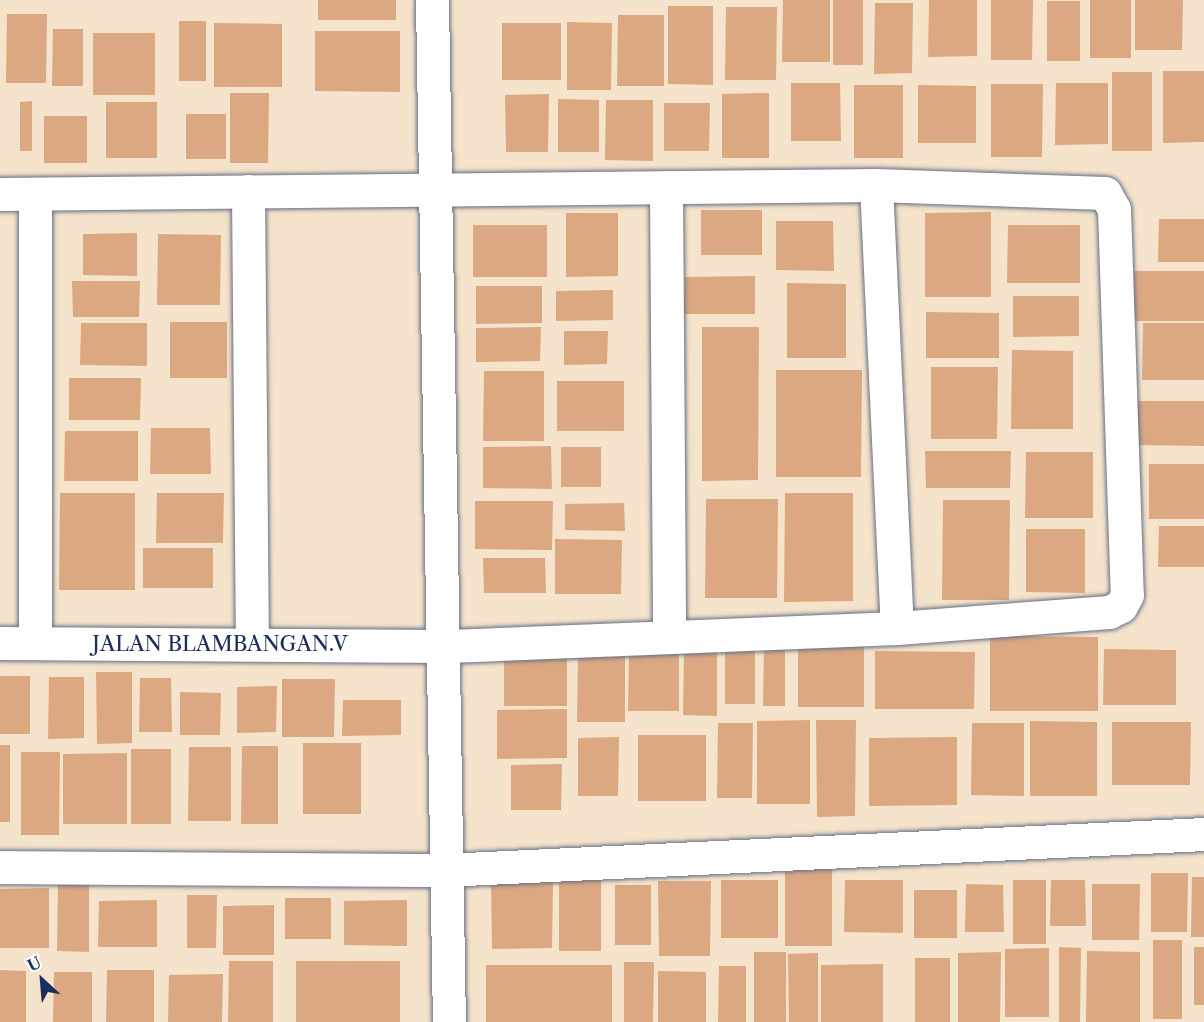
<!DOCTYPE html>
<style>
body{margin:0}
#map{position:relative;width:1204px;height:1022px;overflow:hidden;background:#f5e4cb;font-family:"Libre Caslon Text",serif}
div>[style]{position:absolute}
.building>*{inset:0;background:#dba882}
.roads{filter:drop-shadow(0 0 2px #676e84) drop-shadow(0 0 2px #676e84)}
.minor>*{height:33px;margin:-16.5px;padding:0 16.5px;transform-origin:16.5px;border-radius:16.5px;background:#fff}
span{translate:-50% -50%;white-space:nowrap;text-align:center;line-height:1.15;-webkit-text-stroke:5px #fff;paint-order:stroke}
.street-label{font-size:21px;color:#1b2f5e}
.north{position:absolute;left:12px;top:950px;width:60px;height:60px;-webkit-text-stroke:4px #fff;paint-order:stroke;rotate:334deg;font-size:16px;font-weight:700;line-height:24px;text-align:center;color:#1b2f5e}
.north::after{content:'';display:block;margin:auto;width:21px;height:27px;background:#1b2f5e;clip-path:polygon(50% 0,100% 100%,50% 72%,0 100%)}
</style>
<div id="map">
<div class="building">
<i style="clip-path:polygon(318px 0,396px 0,396px 20px,318px 20px)"></i>
<i style="clip-path:polygon(783px 0,830px 0,830px 62px,782px 62px)"></i>
<i style="clip-path:polygon(833px 0,863px 0,863px 65px,833px 65px)"></i>
<i style="clip-path:polygon(929px 0,977px 0,977px 56px,928px 57px)"></i>
<i style="clip-path:polygon(991px 0,1033px 0,1032px 60px,991px 60px)"></i>
<i style="clip-path:polygon(1090px 0,1131px 0,1131px 58px,1090px 58px)"></i>
<i style="clip-path:polygon(1135px 0,1183px 0,1182px 50px,1135px 50px)"></i>
<i style="clip-path:polygon(1047px 1px,1080px 1px,1080px 61px,1047px 61px)"></i>
<i style="clip-path:polygon(875px 3px,913px 3px,912px 73px,874px 74px)"></i>
<i style="clip-path:polygon(668px 6px,713px 6px,713px 85px,668px 84px)"></i>
<i style="clip-path:polygon(726px 7px,777px 7px,776px 80px,725px 80px)"></i>
<i style="clip-path:polygon(7px 14px,47px 14px,46px 83px,6px 83px)"></i>
<i style="clip-path:polygon(618px 15px,664px 15px,664px 86px,617px 86px)"></i>
<i style="clip-path:polygon(179px 21px,206px 21px,206px 81px,179px 81px)"></i>
<i style="clip-path:polygon(567px 22px,612px 23px,611px 90px,567px 90px)"></i>
<i style="clip-path:polygon(214px 23px,282px 24px,282px 87px,214px 87px)"></i>
<i style="clip-path:polygon(502px 23px,561px 23px,561px 80px,502px 80px)"></i>
<i style="clip-path:polygon(53px 29px,83px 29px,83px 86px,52px 86px)"></i>
<i style="clip-path:polygon(315px 31px,400px 31px,400px 92px,315px 91px)"></i>
<i style="clip-path:polygon(93px 33px,155px 33px,155px 95px,93px 95px)"></i>
<i style="clip-path:polygon(1163px 71px,1204px 71px,1204px 142px,1163px 143px)"></i>
<i style="clip-path:polygon(1112px 72px,1152px 72px,1152px 151px,1112px 151px)"></i>
<i style="clip-path:polygon(791px 83px,840px 83px,841px 141px,791px 141px)"></i>
<i style="clip-path:polygon(1056px 83px,1108px 83px,1108px 144px,1055px 145px)"></i>
<i style="clip-path:polygon(991px 84px,1043px 84px,1042px 157px,991px 157px)"></i>
<i style="clip-path:polygon(854px 85px,903px 85px,903px 158px,854px 158px)"></i>
<i style="clip-path:polygon(918px 85px,976px 86px,976px 143px,918px 143px)"></i>
<i style="clip-path:polygon(230px 93px,269px 93px,268px 163px,230px 163px)"></i>
<i style="clip-path:polygon(769px 93px,769px 158px,722px 158px,722px 94px)"></i>
<i style="clip-path:polygon(549px 94px,548px 152px,506px 152px,505px 95px)"></i>
<i style="clip-path:polygon(558px 99px,599px 100px,599px 152px,558px 152px)"></i>
<i style="clip-path:polygon(606px 100px,653px 100px,653px 161px,605px 160px)"></i>
<i style="clip-path:polygon(32px 101px,32px 151px,20px 151px,20px 102px)"></i>
<i style="clip-path:polygon(106px 102px,157px 102px,157px 158px,106px 158px)"></i>
<i style="clip-path:polygon(664px 103px,710px 103px,709px 151px,664px 151px)"></i>
<i style="clip-path:polygon(186px 114px,226px 114px,226px 159px,186px 159px)"></i>
<i style="clip-path:polygon(44px 116px,87px 116px,87px 163px,44px 163px)"></i>
<i style="clip-path:polygon(701px 210px,762px 210px,762px 255px,701px 255px)"></i>
<i style="clip-path:polygon(991px 212px,991px 297px,925px 297px,925px 213px)"></i>
<i style="clip-path:polygon(566px 213px,618px 213px,618px 276px,566px 277px)"></i>
<i style="clip-path:polygon(1159px 219px,1204px 219px,1204px 262px,1158px 262px)"></i>
<i style="clip-path:polygon(776px 221px,833px 221px,834px 271px,776px 270px)"></i>
<i style="clip-path:polygon(473px 225px,547px 225px,547px 277px,473px 277px)"></i>
<i style="clip-path:polygon(1008px 225px,1080px 225px,1080px 283px,1007px 283px)"></i>
<i style="clip-path:polygon(137px 233px,137px 276px,83px 275px,83px 234px)"></i>
<i style="clip-path:polygon(158px 234px,221px 235px,220px 305px,157px 305px)"></i>
<i style="clip-path:polygon(1134px 271px,1204px 271px,1204px 321px,1134px 321px)"></i>
<i style="clip-path:polygon(755px 276px,755px 314px,684px 314px,685px 277px)"></i>
<i style="clip-path:polygon(72px 281px,140px 281px,139px 317px,73px 317px)"></i>
<i style="clip-path:polygon(787px 283px,846px 284px,846px 358px,787px 358px)"></i>
<i style="clip-path:polygon(476px 286px,542px 286px,542px 323px,476px 324px)"></i>
<i style="clip-path:polygon(613px 290px,613px 320px,556px 321px,556px 291px)"></i>
<i style="clip-path:polygon(1013px 296px,1079px 296px,1079px 336px,1013px 337px)"></i>
<i style="clip-path:polygon(926px 312px,999px 313px,999px 358px,926px 358px)"></i>
<i style="clip-path:polygon(170px 322px,227px 322px,227px 378px,170px 378px)"></i>
<i style="clip-path:polygon(81px 323px,147px 323px,147px 366px,80px 365px)"></i>
<i style="clip-path:polygon(1143px 323px,1204px 323px,1204px 380px,1142px 380px)"></i>
<i style="clip-path:polygon(541px 327px,540px 361px,476px 362px,476px 328px)"></i>
<i style="clip-path:polygon(702px 327px,759px 327px,758px 480px,702px 481px)"></i>
<i style="clip-path:polygon(564px 331px,608px 331px,607px 364px,564px 365px)"></i>
<i style="clip-path:polygon(1012px 350px,1073px 351px,1073px 429px,1011px 429px)"></i>
<i style="clip-path:polygon(931px 367px,998px 367px,997px 439px,931px 439px)"></i>
<i style="clip-path:polygon(776px 370px,862px 370px,861px 477px,776px 477px)"></i>
<i style="clip-path:polygon(484px 371px,544px 371px,544px 441px,483px 441px)"></i>
<i style="clip-path:polygon(69px 378px,141px 378px,140px 420px,69px 420px)"></i>
<i style="clip-path:polygon(557px 381px,624px 381px,624px 431px,557px 431px)"></i>
<i style="clip-path:polygon(1137px 401px,1204px 401px,1204px 446px,1137px 445px)"></i>
<i style="clip-path:polygon(151px 428px,210px 428px,211px 474px,150px 474px)"></i>
<i style="clip-path:polygon(65px 431px,138px 431px,138px 481px,64px 481px)"></i>
<i style="clip-path:polygon(551px 446px,552px 489px,483px 488px,483px 447px)"></i>
<i style="clip-path:polygon(561px 447px,601px 447px,601px 487px,561px 487px)"></i>
<i style="clip-path:polygon(925px 451px,1011px 451px,1010px 488px,926px 488px)"></i>
<i style="clip-path:polygon(1026px 452px,1093px 452px,1093px 518px,1025px 518px)"></i>
<i style="clip-path:polygon(1149px 464px,1204px 464px,1204px 519px,1149px 519px)"></i>
<i style="clip-path:polygon(60px 493px,135px 493px,135px 590px,59px 590px)"></i>
<i style="clip-path:polygon(157px 493px,224px 493px,223px 543px,156px 543px)"></i>
<i style="clip-path:polygon(785px 493px,853px 493px,853px 601px,784px 602px)"></i>
<i style="clip-path:polygon(706px 499px,778px 499px,777px 598px,705px 598px)"></i>
<i style="clip-path:polygon(943px 500px,1010px 500px,1009px 600px,942px 600px)"></i>
<i style="clip-path:polygon(475px 501px,553px 501px,552px 550px,475px 549px)"></i>
<i style="clip-path:polygon(624px 503px,625px 531px,565px 530px,565px 504px)"></i>
<i style="clip-path:polygon(1159px 526px,1204px 526px,1204px 567px,1158px 567px)"></i>
<i style="clip-path:polygon(1026px 529px,1085px 529px,1085px 593px,1026px 592px)"></i>
<i style="clip-path:polygon(555px 539px,622px 540px,621px 594px,555px 594px)"></i>
<i style="clip-path:polygon(143px 548px,213px 548px,213px 588px,143px 588px)"></i>
<i style="clip-path:polygon(483px 558px,545px 558px,546px 593px,484px 593px)"></i>
<i style="clip-path:polygon(990px 636px,1098px 637px,1098px 711px,990px 711px)"></i>
<i style="clip-path:polygon(798px 640px,864px 640px,864px 707px,798px 707px)"></i>
<i style="clip-path:polygon(785px 643px,785px 706px,763px 706px,764px 644px)"></i>
<i style="clip-path:polygon(504px 647px,567px 647px,567px 706px,504px 706px)"></i>
<i style="clip-path:polygon(684px 648px,717px 648px,717px 716px,683px 715px)"></i>
<i style="clip-path:polygon(1104px 649px,1176px 650px,1176px 705px,1103px 705px)"></i>
<i style="clip-path:polygon(629px 650px,679px 650px,679px 711px,628px 711px)"></i>
<i style="clip-path:polygon(578px 651px,625px 651px,625px 722px,577px 722px)"></i>
<i style="clip-path:polygon(725px 651px,755px 651px,755px 704px,725px 704px)"></i>
<i style="clip-path:polygon(875px 651px,975px 652px,974px 709px,875px 709px)"></i>
<i style="clip-path:polygon(96px 672px,132px 672px,132px 743px,97px 744px)"></i>
<i style="clip-path:polygon(0 676px,30px 676px,30px 734px,0 734px)"></i>
<i style="clip-path:polygon(49px 677px,84px 677px,84px 738px,48px 739px)"></i>
<i style="clip-path:polygon(140px 678px,171px 678px,172px 732px,139px 732px)"></i>
<i style="clip-path:polygon(282px 679px,335px 679px,334px 737px,282px 737px)"></i>
<i style="clip-path:polygon(277px 686px,276px 732px,237px 733px,237px 687px)"></i>
<i style="clip-path:polygon(180px 692px,221px 693px,220px 735px,180px 735px)"></i>
<i style="clip-path:polygon(343px 700px,401px 700px,401px 735px,342px 736px)"></i>
<i style="clip-path:polygon(567px 709px,567px 758px,497px 759px,497px 710px)"></i>
<i style="clip-path:polygon(810px 720px,810px 804px,757px 804px,757px 721px)"></i>
<i style="clip-path:polygon(816px 720px,856px 720px,855px 816px,817px 817px)"></i>
<i style="clip-path:polygon(1030px 721px,1097px 722px,1097px 796px,1030px 796px)"></i>
<i style="clip-path:polygon(1112px 722px,1191px 722px,1190px 785px,1112px 785px)"></i>
<i style="clip-path:polygon(718px 723px,753px 723px,752px 798px,717px 798px)"></i>
<i style="clip-path:polygon(972px 723px,1024px 723px,1024px 796px,971px 795px)"></i>
<i style="clip-path:polygon(638px 735px,706px 735px,706px 801px,638px 801px)"></i>
<i style="clip-path:polygon(619px 737px,618px 796px,578px 796px,578px 738px)"></i>
<i style="clip-path:polygon(957px 737px,957px 805px,869px 806px,869px 738px)"></i>
<i style="clip-path:polygon(303px 743px,361px 743px,361px 814px,303px 814px)"></i>
<i style="clip-path:polygon(0 745px,10px 745px,10px 822px,0 822px)"></i>
<i style="clip-path:polygon(242px 746px,278px 746px,278px 824px,241px 824px)"></i>
<i style="clip-path:polygon(189px 747px,231px 747px,231px 821px,188px 821px)"></i>
<i style="clip-path:polygon(131px 749px,171px 749px,171px 824px,131px 824px)"></i>
<i style="clip-path:polygon(21px 752px,60px 752px,59px 835px,21px 835px)"></i>
<i style="clip-path:polygon(127px 753px,127px 824px,63px 824px,63px 754px)"></i>
<i style="clip-path:polygon(562px 764px,561px 810px,511px 810px,511px 765px)"></i>
<i style="clip-path:polygon(785px 869px,832px 869px,832px 946px,785px 946px)"></i>
<i style="clip-path:polygon(1151px 873px,1188px 873px,1187px 932px,1151px 932px)"></i>
<i style="clip-path:polygon(559px 877px,601px 878px,601px 951px,559px 951px)"></i>
<i style="clip-path:polygon(1192px 877px,1204px 877px,1204px 937px,1191px 937px)"></i>
<i style="clip-path:polygon(721px 880px,778px 880px,778px 938px,721px 938px)"></i>
<i style="clip-path:polygon(845px 880px,903px 880px,903px 933px,844px 932px)"></i>
<i style="clip-path:polygon(1013px 880px,1046px 880px,1046px 944px,1013px 944px)"></i>
<i style="clip-path:polygon(1051px 880px,1085px 880px,1086px 926px,1050px 926px)"></i>
<i style="clip-path:polygon(658px 881px,711px 881px,710px 956px,659px 956px)"></i>
<i style="clip-path:polygon(491px 882px,553px 882px,552px 948px,492px 949px)"></i>
<i style="clip-path:polygon(58px 883px,89px 883px,89px 952px,57px 951px)"></i>
<i style="clip-path:polygon(966px 884px,1003px 885px,1004px 932px,965px 932px)"></i>
<i style="clip-path:polygon(1092px 884px,1140px 884px,1139px 940px,1092px 940px)"></i>
<i style="clip-path:polygon(615px 885px,651px 885px,651px 945px,615px 945px)"></i>
<i style="clip-path:polygon(49px 888px,49px 948px,0 948px,0 889px)"></i>
<i style="clip-path:polygon(914px 890px,957px 890px,957px 938px,914px 938px)"></i>
<i style="clip-path:polygon(187px 895px,217px 895px,216px 948px,187px 948px)"></i>
<i style="clip-path:polygon(285px 898px,331px 898px,331px 939px,285px 939px)"></i>
<i style="clip-path:polygon(157px 900px,157px 947px,98px 947px,99px 901px)"></i>
<i style="clip-path:polygon(407px 900px,407px 946px,344px 945px,344px 901px)"></i>
<i style="clip-path:polygon(274px 905px,274px 955px,223px 955px,223px 906px)"></i>
<i style="clip-path:polygon(1153px 940px,1182px 940px,1182px 1019px,1153px 1019px)"></i>
<i style="clip-path:polygon(1059px 947px,1081px 948px,1080px 1022px,1059px 1022px)"></i>
<i style="clip-path:polygon(1194px 947px,1204px 947px,1204px 1005px,1194px 1005px)"></i>
<i style="clip-path:polygon(1049px 948px,1049px 1017px,1005px 1017px,1005px 949px)"></i>
<i style="clip-path:polygon(1087px 951px,1140px 952px,1140px 1022px,1086px 1022px)"></i>
<i style="clip-path:polygon(754px 952px,786px 952px,786px 1022px,754px 1022px)"></i>
<i style="clip-path:polygon(1001px 952px,1000px 1022px,958px 1022px,958px 953px)"></i>
<i style="clip-path:polygon(818px 953px,818px 1022px,789px 1022px,788px 954px)"></i>
<i style="clip-path:polygon(915px 958px,950px 958px,950px 1022px,915px 1022px)"></i>
<i style="clip-path:polygon(229px 961px,273px 961px,273px 1022px,228px 1022px)"></i>
<i style="clip-path:polygon(296px 961px,400px 961px,400px 1022px,296px 1022px)"></i>
<i style="clip-path:polygon(624px 962px,654px 962px,653px 1022px,624px 1022px)"></i>
<i style="clip-path:polygon(883px 964px,883px 1022px,821px 1022px,821px 965px)"></i>
<i style="clip-path:polygon(486px 965px,612px 965px,612px 1022px,486px 1022px)"></i>
<i style="clip-path:polygon(719px 966px,746px 966px,746px 1022px,718px 1022px)"></i>
<i style="clip-path:polygon(0 970px,26px 971px,26px 1022px,0 1022px)"></i>
<i style="clip-path:polygon(107px 970px,154px 970px,154px 1022px,106px 1022px)"></i>
<i style="clip-path:polygon(658px 971px,706px 972px,706px 1022px,658px 1022px)"></i>
<i style="clip-path:polygon(54px 972px,92px 972px,92px 1022px,53px 1022px)"></i>
<i style="clip-path:polygon(223px 974px,222px 1022px,168px 1022px,169px 975px)"></i>
</div>
<div class="roads">
<div class="minor">
<i style="left:432px;top:0;width:1022px;rotate:89.05deg"></i>
<i style="left:876px;top:185px;width:443px;rotate:87.3deg"></i>
<i style="left:666px;top:187px;width:450px;rotate:89.6deg"></i>
<i style="left:248px;top:191px;width:453px;rotate:89.5deg"></i>
<i style="left:0;top:194px;width:876px;rotate:-0.59deg"></i>
<i style="left:876px;top:185px;width:229px;rotate:2deg"></i>
<i style="left:1105px;top:193px;width:18px;rotate:61deg"></i>
<i style="left:1114px;top:209px;width:386px;rotate:88.1deg"></i>
<i style="left:1127px;top:595px;width:13px;rotate:119deg"></i>
<i style="left:1121px;top:606px;width:13px;rotate:153deg"></i>
<i style="left:1109px;top:612px;width:213px;rotate:175.7deg"></i>
<i style="left:897px;top:628px;width:456px;rotate:177.7deg"></i>
<i style="left:441px;top:646px;width:441px;rotate:-179.6deg"></i>
<i style="left:35px;top:643px;width:449px;rotate:-90deg"></i>
<i style="left:0;top:867px;width:444px;rotate:0.4deg"></i>
<i style="left:444px;top:870px;width:761px;rotate:-2.71deg"></i>
</div>
</div>
<div class="street-label">
<span style="left:220px;top:644px">JALAN BLAMBANGAN.V</span>
</div>
<div class="north">U</div>
</div>
